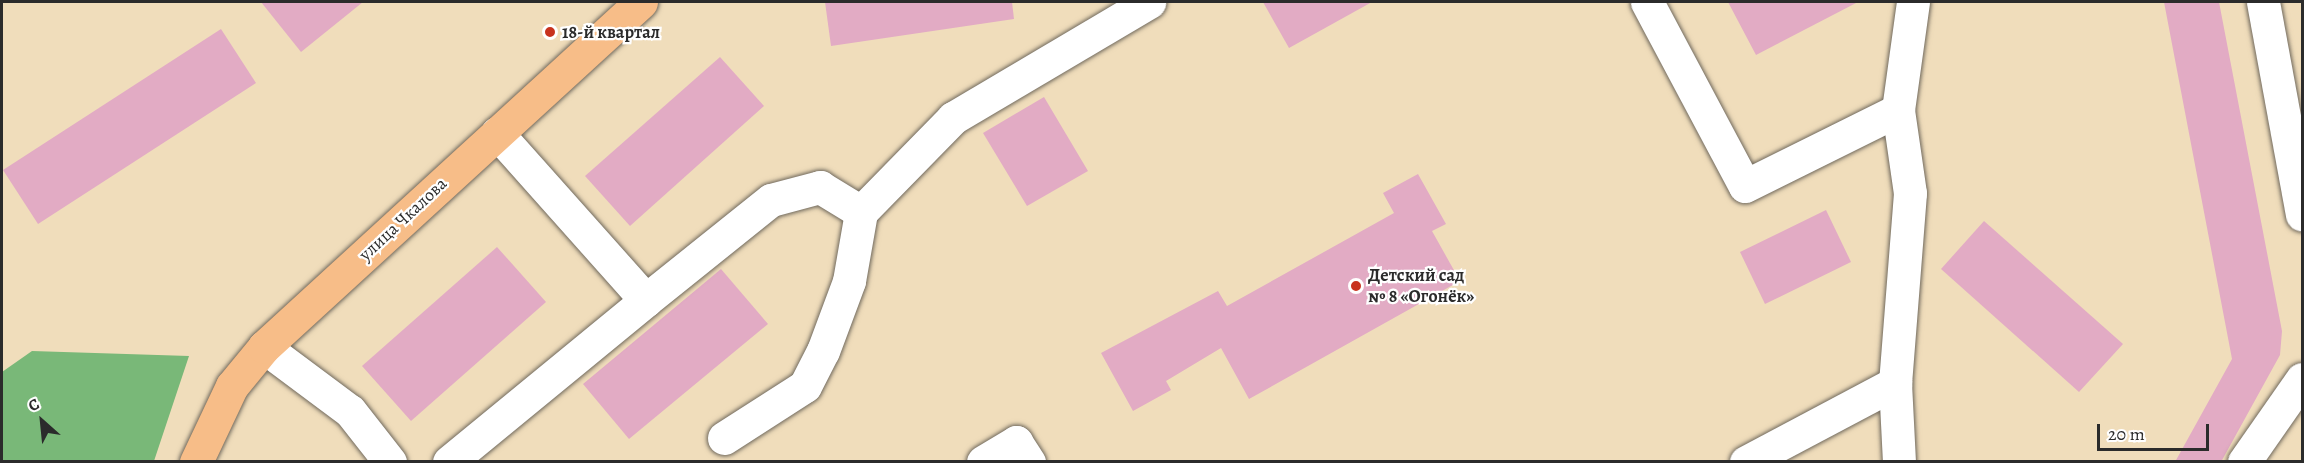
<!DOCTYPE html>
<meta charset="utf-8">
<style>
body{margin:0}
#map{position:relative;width:2304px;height:463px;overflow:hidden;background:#f0ddbb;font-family:Alegreya,serif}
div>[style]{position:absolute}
.forest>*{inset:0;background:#79b878}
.building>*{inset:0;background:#e2abc4}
.roads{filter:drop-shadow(0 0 2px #70695d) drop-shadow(0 0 2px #70695d)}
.minor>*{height:33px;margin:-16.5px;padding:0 16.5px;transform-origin:16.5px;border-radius:16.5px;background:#fff}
.major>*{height:33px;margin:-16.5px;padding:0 16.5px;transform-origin:16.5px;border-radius:16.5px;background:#f7bd88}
.dots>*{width:16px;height:16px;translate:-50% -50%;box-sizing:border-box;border:3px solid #fff;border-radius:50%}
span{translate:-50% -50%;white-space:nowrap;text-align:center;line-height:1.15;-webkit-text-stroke:4.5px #fff;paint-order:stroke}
.poi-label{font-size:18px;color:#2b2b2b;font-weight:700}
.left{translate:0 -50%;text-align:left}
.street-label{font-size:18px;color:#2b2b2b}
.frame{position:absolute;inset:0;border:3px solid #2b2b2b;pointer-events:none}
.north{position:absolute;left:12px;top:391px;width:60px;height:60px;-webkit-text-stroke:4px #fff;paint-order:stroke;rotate:333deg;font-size:16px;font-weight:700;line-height:24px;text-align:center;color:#2b2b2b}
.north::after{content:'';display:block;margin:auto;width:21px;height:27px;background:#2b2b2b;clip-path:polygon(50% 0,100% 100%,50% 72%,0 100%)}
.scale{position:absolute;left:2097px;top:424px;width:112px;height:27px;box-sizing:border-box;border:3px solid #2b2b2b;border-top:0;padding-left:8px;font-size:18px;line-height:21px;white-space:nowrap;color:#2b2b2b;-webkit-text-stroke:4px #fff;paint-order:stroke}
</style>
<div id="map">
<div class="forest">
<i style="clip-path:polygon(32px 351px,189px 356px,154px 461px,2px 461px,2px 372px)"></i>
</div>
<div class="building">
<i style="clip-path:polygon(261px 2px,363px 2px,301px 52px)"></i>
<i style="clip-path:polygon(825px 2px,1012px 2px,1014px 19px,831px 46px)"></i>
<i style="clip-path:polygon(1263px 2px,1372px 2px,1289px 48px)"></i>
<i style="clip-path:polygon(1728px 2px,1858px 2px,1756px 55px)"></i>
<i style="clip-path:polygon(2164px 2px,2219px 2px,2282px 331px,2280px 355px,2221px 462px,2175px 462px,2232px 359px)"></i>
<i style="clip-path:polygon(221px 29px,256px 83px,38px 224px,3px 170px)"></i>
<i style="clip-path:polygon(720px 57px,764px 106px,630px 226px,585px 176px)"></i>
<i style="clip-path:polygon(1044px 97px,1088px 171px,1027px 206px,983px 133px)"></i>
<i style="clip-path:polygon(1418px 174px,1446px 224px,1432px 231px,1460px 281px,1249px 399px,1221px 348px,1166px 381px,1171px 390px,1133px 411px,1101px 353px,1218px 291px,1227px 306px,1394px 213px,1383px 193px)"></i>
<i style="clip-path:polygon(1826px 210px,1851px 262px,1765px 304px,1740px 252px)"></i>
<i style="clip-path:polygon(1984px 221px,2123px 344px,2079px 392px,1941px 269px)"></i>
<i style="clip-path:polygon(497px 247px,546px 302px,411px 421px,362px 366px)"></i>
<i style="clip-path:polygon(721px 269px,768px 324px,629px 439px,583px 384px)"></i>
</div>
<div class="roads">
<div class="minor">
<i style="left:1647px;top:2px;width:208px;rotate:62deg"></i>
<i style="left:1745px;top:186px;width:171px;rotate:-26.4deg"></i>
<i style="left:1898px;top:110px;width:84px;rotate:81.8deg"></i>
<i style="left:1910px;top:193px;width:191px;rotate:94.5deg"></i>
<i style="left:1895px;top:383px;width:79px;rotate:87.1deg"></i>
<i style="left:2263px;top:2px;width:216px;rotate:79.6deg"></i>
<i style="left:1898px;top:110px;width:109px;rotate:-82.1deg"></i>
<i style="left:497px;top:133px;width:224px;rotate:48.3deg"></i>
<i style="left:646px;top:300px;width:160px;rotate:-38.7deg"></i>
<i style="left:771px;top:200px;width:51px;rotate:-14.9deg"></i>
<i style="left:820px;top:187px;width:48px;rotate:31.4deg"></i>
<i style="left:861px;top:212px;width:132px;rotate:-45.6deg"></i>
<i style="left:953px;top:118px;width:228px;rotate:-30.6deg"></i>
<i style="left:264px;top:347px;width:107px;rotate:36.7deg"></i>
<i style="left:350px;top:411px;width:65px;rotate:51.9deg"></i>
<i style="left:724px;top:438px;width:96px;rotate:-32.7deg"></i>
<i style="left:805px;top:386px;width:39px;rotate:-63deg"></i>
<i style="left:823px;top:351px;width:75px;rotate:-69.6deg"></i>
<i style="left:849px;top:281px;width:70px;rotate:-80.1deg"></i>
<i style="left:449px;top:462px;width:255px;rotate:-39.4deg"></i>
<i style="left:983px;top:462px;width:39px;rotate:-31deg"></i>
<i style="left:1016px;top:442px;width:24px;rotate:57deg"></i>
<i style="left:1746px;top:462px;width:169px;rotate:-27.9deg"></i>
<i style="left:2244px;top:462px;width:101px;rotate:-55.1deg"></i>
</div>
<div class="major">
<i style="left:196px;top:462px;width:84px;rotate:-64.7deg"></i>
<i style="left:232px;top:386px;width:50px;rotate:-50.6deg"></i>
<i style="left:264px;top:347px;width:511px;rotate:-42.46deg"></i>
</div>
</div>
<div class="dots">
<i style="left:550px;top:32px;background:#c8321e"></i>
<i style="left:1356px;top:286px;background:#c8321e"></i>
</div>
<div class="poi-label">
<span class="left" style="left:562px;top:32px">18-й квартал</span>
<span class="left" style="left:1368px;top:286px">Детский сад<br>№ 8 «Огонёк»</span>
</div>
<div class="street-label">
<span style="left:403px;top:219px;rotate:-43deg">улица Чкалова</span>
</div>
<div class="frame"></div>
<div class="north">С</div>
<div class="scale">20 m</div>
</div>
